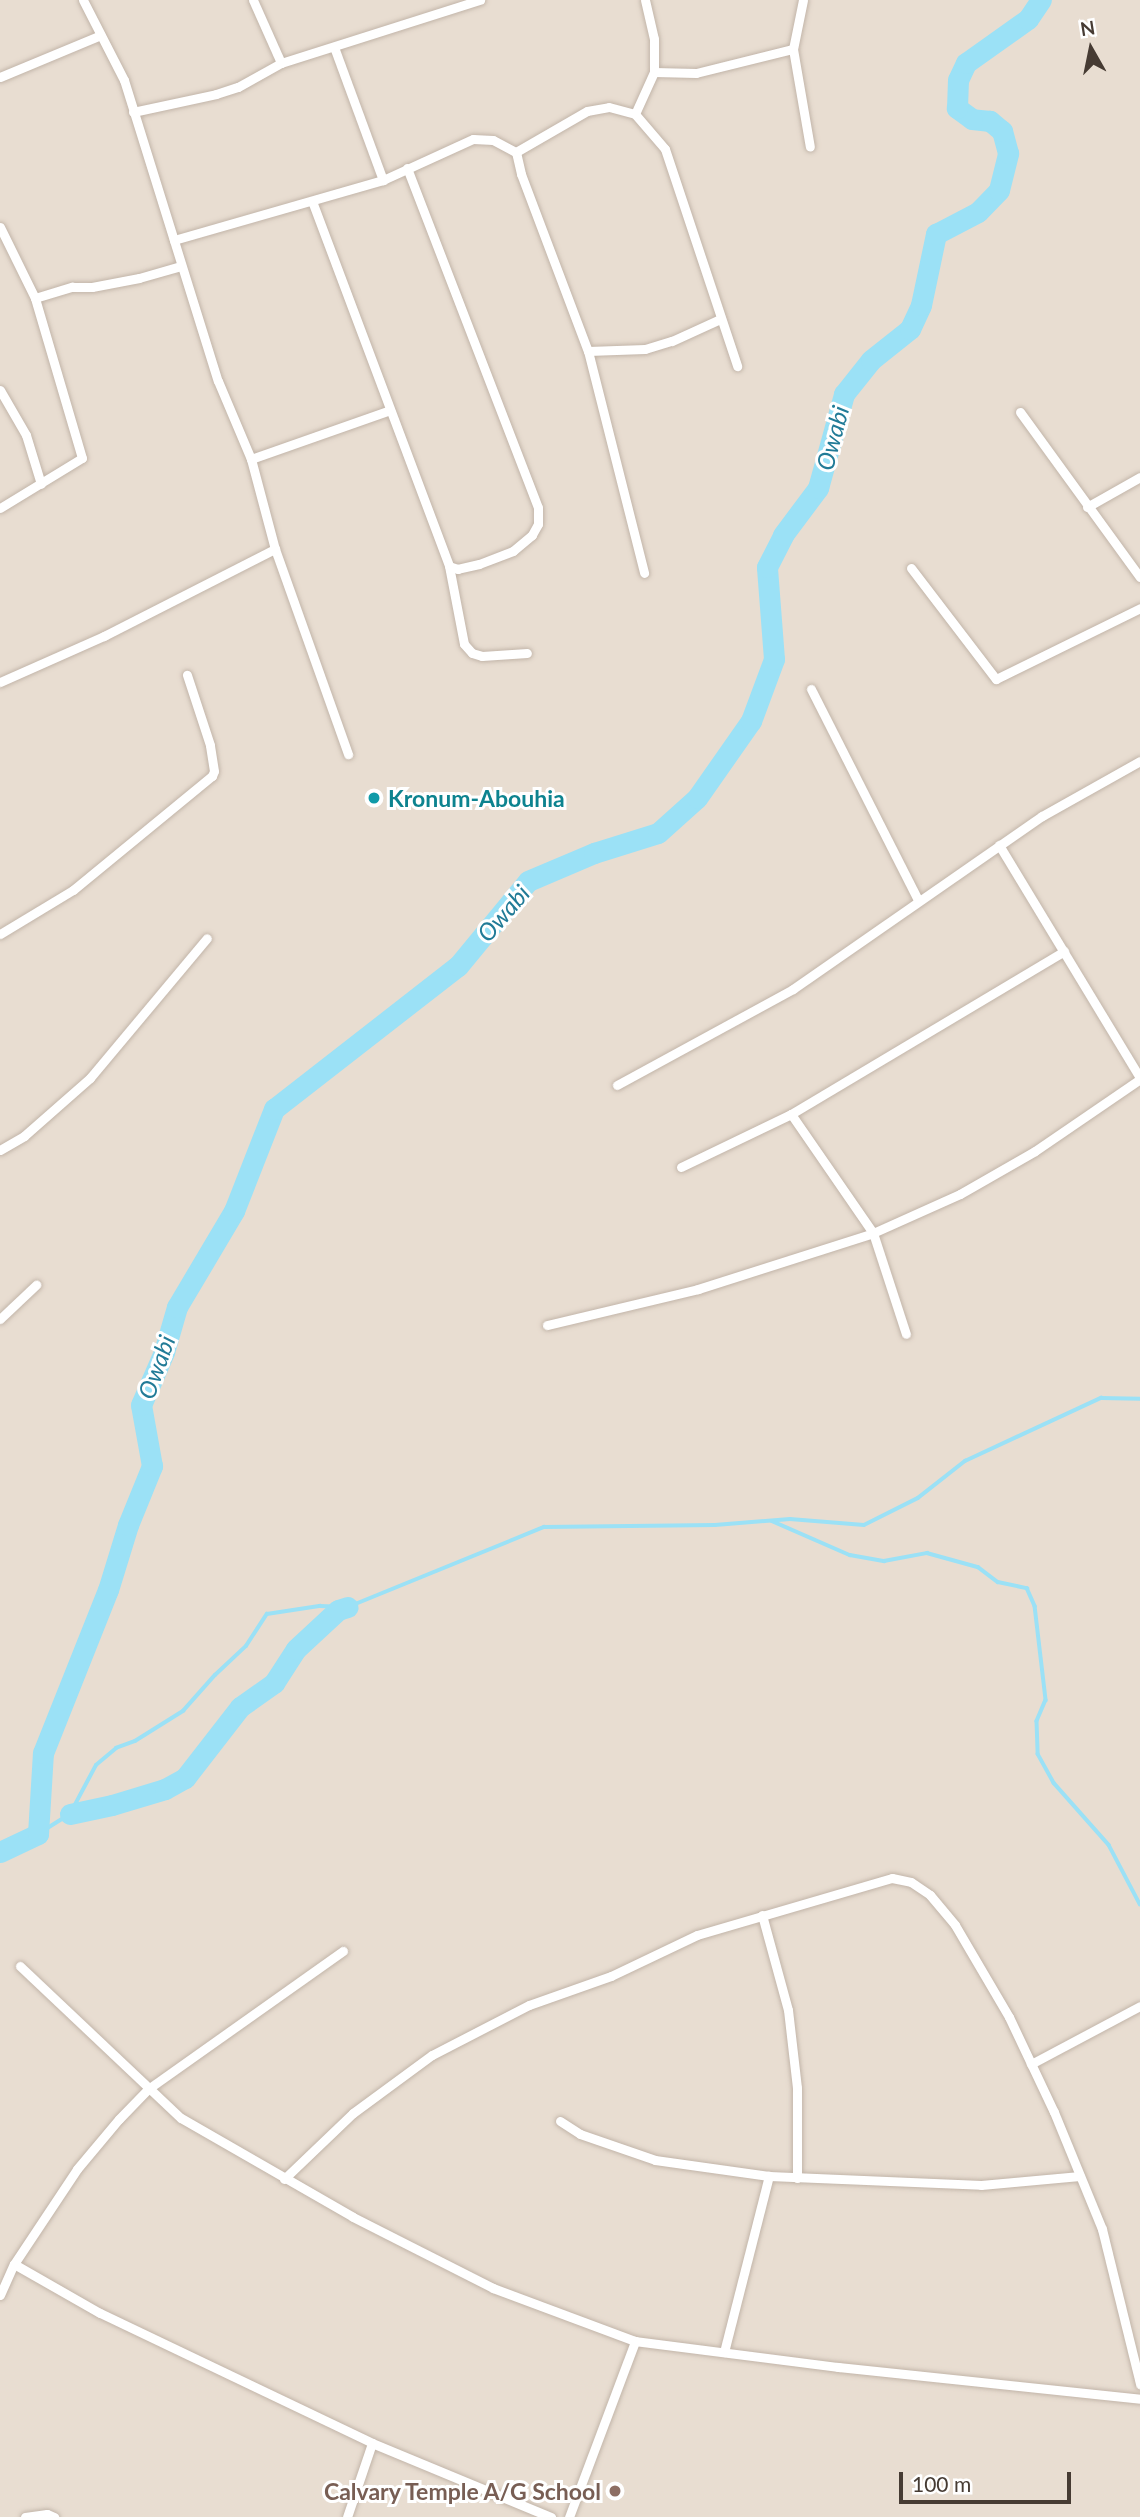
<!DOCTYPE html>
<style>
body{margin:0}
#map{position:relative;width:1140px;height:2517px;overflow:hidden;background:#f3ece4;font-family:Lato,sans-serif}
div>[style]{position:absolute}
.residential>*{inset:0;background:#e8ddd1}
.stream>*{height:3.5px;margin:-1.75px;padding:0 1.75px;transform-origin:1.75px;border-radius:1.75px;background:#9be1f6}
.river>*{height:21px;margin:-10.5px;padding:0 10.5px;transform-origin:10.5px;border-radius:10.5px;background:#9be1f6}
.roads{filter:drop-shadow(0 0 2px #c2b5a9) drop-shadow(0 0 2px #c2b5a9)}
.minor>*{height:9px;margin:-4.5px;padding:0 4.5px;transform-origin:4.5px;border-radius:4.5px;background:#fff}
.dots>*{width:19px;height:19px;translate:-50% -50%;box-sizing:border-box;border:4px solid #fff;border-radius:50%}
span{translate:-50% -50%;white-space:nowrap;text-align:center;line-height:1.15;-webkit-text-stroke:6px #fff;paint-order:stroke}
.culture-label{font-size:23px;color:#0d838f;font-weight:700}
.left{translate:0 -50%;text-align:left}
.education-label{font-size:23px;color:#785e54;font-weight:700}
.right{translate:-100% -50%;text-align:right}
.water-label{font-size:24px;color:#217b97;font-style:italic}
.north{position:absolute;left:1056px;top:14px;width:70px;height:70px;-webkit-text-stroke:5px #fff;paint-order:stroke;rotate:351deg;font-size:19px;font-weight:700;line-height:28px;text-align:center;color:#463b33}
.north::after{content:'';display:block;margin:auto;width:24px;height:32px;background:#463b33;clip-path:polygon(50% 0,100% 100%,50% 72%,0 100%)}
.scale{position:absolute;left:899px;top:2472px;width:172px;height:32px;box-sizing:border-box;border:4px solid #463b33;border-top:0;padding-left:9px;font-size:21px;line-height:24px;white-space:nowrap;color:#463b33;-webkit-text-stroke:5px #fff;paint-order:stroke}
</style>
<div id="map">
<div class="residential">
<i style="clip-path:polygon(0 0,1140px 0,1140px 2517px,0 2517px)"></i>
</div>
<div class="stream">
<i style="left:772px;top:1521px;width:85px;rotate:23.6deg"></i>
<i style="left:850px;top:1555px;width:35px;rotate:10deg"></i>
<i style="left:884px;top:1561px;width:44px;rotate:-10.5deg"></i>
<i style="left:927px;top:1553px;width:53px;rotate:15.4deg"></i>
<i style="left:978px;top:1567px;width:25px;rotate:37deg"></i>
<i style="left:998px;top:1582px;width:30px;rotate:12deg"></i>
<i style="left:1027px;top:1588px;width:20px;rotate:66deg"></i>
<i style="left:1035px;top:1606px;width:95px;rotate:83.3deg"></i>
<i style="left:1046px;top:1700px;width:23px;rotate:113deg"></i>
<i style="left:1037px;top:1721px;width:33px;rotate:88deg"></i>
<i style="left:1038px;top:1754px;width:33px;rotate:61deg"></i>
<i style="left:1054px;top:1783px;width:83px;rotate:48.4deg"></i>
<i style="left:1109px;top:1845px;width:67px;rotate:62.3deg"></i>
<i style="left:38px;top:1834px;width:38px;rotate:-32deg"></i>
<i style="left:70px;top:1814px;width:55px;rotate:-62deg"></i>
<i style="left:96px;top:1765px;width:26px;rotate:-40deg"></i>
<i style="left:116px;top:1748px;width:20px;rotate:-20deg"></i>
<i style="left:135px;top:1741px;width:57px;rotate:-32deg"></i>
<i style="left:183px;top:1711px;width:48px;rotate:-48.4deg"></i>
<i style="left:215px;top:1675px;width:42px;rotate:-43.1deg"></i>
<i style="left:246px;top:1646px;width:38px;rotate:-57deg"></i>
<i style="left:267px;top:1614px;width:54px;rotate:-8.6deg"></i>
<i style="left:320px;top:1606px;width:28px;rotate:2deg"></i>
<i style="left:348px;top:1607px;width:212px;rotate:-22.2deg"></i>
<i style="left:544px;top:1527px;width:171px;rotate:-0.7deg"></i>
<i style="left:715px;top:1525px;width:75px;rotate:-4.6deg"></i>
<i style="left:790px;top:1519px;width:74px;rotate:4.6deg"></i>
<i style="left:864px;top:1525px;width:60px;rotate:-26.6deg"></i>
<i style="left:918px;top:1498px;width:60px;rotate:-38.2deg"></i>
<i style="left:965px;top:1461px;width:150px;rotate:-24.9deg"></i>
<i style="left:1101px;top:1398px;width:39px;rotate:1deg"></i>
</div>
<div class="river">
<i style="left:70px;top:1814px;width:43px;rotate:-12.1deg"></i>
<i style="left:112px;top:1805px;width:55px;rotate:-16.8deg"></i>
<i style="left:165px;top:1789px;width:23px;rotate:-29deg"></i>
<i style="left:185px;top:1778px;width:90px;rotate:-52.2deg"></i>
<i style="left:240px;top:1707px;width:42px;rotate:-35.2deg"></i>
<i style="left:274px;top:1683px;width:40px;rotate:-57.1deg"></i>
<i style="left:296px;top:1649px;width:57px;rotate:-42.9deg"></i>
<i style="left:338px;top:1610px;width:10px;rotate:-17deg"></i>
<i style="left:0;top:1852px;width:42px;rotate:-25.3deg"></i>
<i style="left:38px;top:1834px;width:81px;rotate:-86.5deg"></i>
<i style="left:43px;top:1753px;width:175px;rotate:-68.3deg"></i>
<i style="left:108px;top:1590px;width:68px;rotate:-72.9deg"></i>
<i style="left:128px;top:1525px;width:64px;rotate:-67.9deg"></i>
<i style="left:152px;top:1466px;width:62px;rotate:-100.2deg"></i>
<i style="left:141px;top:1405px;width:58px;rotate:-66.5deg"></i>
<i style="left:164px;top:1352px;width:47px;rotate:-73.9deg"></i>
<i style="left:177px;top:1307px;width:112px;rotate:-59.3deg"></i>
<i style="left:234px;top:1211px;width:110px;rotate:-68.6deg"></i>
<i style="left:274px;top:1109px;width:233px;rotate:-37.9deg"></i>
<i style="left:458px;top:966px;width:110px;rotate:-50.5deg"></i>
<i style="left:528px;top:881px;width:72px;rotate:-23deg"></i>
<i style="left:594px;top:853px;width:67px;rotate:-17.4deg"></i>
<i style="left:658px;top:833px;width:52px;rotate:-41.9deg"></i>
<i style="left:697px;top:798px;width:94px;rotate:-55deg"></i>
<i style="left:751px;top:721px;width:66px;rotate:-69.6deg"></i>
<i style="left:774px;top:659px;width:92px;rotate:-94.4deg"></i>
<i style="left:767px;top:567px;width:36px;rotate:-63deg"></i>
<i style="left:783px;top:535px;width:59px;rotate:-53.3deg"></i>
<i style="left:818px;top:488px;width:98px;rotate:-74.5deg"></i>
<i style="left:844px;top:394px;width:43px;rotate:-51.5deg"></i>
<i style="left:871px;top:360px;width:50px;rotate:-38.5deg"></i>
<i style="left:910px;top:329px;width:26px;rotate:-65deg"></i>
<i style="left:921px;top:305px;width:73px;rotate:-78.1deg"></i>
<i style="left:936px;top:234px;width:47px;rotate:-27.6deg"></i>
<i style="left:978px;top:212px;width:30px;rotate:-46deg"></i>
<i style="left:999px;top:190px;width:38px;rotate:-76deg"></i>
<i style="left:1008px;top:153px;width:23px;rotate:-105deg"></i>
<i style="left:1002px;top:131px;width:16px;rotate:-140deg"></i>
<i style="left:990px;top:121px;width:18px;rotate:-174deg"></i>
<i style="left:972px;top:119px;width:19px;rotate:-144deg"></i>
<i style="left:957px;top:108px;width:28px;rotate:-88deg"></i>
<i style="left:958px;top:80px;width:19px;rotate:-65deg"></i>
<i style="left:966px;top:63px;width:76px;rotate:-35.4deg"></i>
<i style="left:1028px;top:19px;width:23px;rotate:-56deg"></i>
</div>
<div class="roads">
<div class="minor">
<i style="left:83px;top:0;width:90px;rotate:62.9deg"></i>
<i style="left:124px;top:80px;width:315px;rotate:72.7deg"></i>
<i style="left:218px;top:381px;width:85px;rotate:67.1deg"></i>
<i style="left:251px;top:459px;width:93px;rotate:75.1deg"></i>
<i style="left:275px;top:549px;width:218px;rotate:70.4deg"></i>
<i style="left:253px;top:0;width:69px;rotate:66deg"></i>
<i style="left:281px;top:63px;width:209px;rotate:-17.6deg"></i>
<i style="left:803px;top:0;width:50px;rotate:101.5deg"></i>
<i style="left:793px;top:49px;width:99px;rotate:80.2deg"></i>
<i style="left:334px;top:47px;width:142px;rotate:69.8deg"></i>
<i style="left:654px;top:72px;width:42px;rotate:1.4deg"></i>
<i style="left:696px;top:73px;width:100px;rotate:-13.9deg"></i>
<i style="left:0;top:77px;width:109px;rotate:-22.6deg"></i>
<i style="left:133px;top:112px;width:85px;rotate:-12.2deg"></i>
<i style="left:216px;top:94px;width:23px;rotate:-18deg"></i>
<i style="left:238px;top:87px;width:49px;rotate:-29.2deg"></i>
<i style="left:635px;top:114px;width:46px;rotate:-65.7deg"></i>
<i style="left:654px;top:72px;width:33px;rotate:-90deg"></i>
<i style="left:654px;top:39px;width:40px;rotate:-103deg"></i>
<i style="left:516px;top:152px;width:23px;rotate:77deg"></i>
<i style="left:521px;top:174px;width:189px;rotate:69.3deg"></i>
<i style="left:588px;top:351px;width:229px;rotate:75.8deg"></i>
<i style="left:516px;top:152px;width:82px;rotate:-30deg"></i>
<i style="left:587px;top:111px;width:22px;rotate:-10deg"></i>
<i style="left:609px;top:107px;width:27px;rotate:15deg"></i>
<i style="left:635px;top:114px;width:46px;rotate:49.4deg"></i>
<i style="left:665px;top:149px;width:229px;rotate:71.6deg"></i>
<i style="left:407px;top:168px;width:364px;rotate:68.9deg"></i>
<i style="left:538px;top:508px;width:16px;rotate:90deg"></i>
<i style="left:538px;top:524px;width:13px;rotate:119deg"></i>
<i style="left:532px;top:535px;width:25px;rotate:140deg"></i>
<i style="left:513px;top:551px;width:36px;rotate:159deg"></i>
<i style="left:479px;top:564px;width:22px;rotate:167deg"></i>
<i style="left:458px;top:569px;width:9px;rotate:-162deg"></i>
<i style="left:312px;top:201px;width:390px;rotate:69.4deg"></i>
<i style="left:449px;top:566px;width:79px;rotate:79.1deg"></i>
<i style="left:464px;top:644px;width:12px;rotate:48deg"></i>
<i style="left:472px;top:653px;width:10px;rotate:17deg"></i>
<i style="left:482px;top:656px;width:45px;rotate:-3.8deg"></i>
<i style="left:0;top:227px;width:79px;rotate:63.8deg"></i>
<i style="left:35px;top:298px;width:39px;rotate:-17deg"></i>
<i style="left:72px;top:287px;width:20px"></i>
<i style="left:92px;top:287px;width:48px;rotate:-10.8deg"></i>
<i style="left:139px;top:278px;width:44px;rotate:-15.9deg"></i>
<i style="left:174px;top:240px;width:217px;rotate:-16deg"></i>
<i style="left:383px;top:180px;width:99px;rotate:-24.5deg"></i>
<i style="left:473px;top:139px;width:20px;rotate:3deg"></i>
<i style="left:493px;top:140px;width:26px;rotate:28deg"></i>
<i style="left:588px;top:351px;width:57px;rotate:-2deg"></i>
<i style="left:645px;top:349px;width:28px;rotate:-17deg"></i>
<i style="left:672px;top:341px;width:53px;rotate:-24.6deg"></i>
<i style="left:0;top:390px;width:52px;rotate:60deg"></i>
<i style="left:26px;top:435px;width:51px;rotate:73deg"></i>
<i style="left:1020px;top:412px;width:204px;rotate:54deg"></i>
<i style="left:251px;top:459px;width:147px;rotate:-19.4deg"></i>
<i style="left:1087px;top:507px;width:61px;rotate:-29.5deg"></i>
<i style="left:0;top:508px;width:96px;rotate:-31.4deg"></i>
<i style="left:82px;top:458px;width:167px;rotate:-106.4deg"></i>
<i style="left:911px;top:568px;width:140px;rotate:52.6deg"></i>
<i style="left:996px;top:679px;width:161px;rotate:-26.2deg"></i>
<i style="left:0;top:682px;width:114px;rotate:-23.9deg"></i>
<i style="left:104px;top:636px;width:192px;rotate:-27deg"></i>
<i style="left:811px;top:689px;width:237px;rotate:63.1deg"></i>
<i style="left:999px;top:845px;width:272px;rotate:58.8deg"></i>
<i style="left:0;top:934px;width:85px;rotate:-31.1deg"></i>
<i style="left:73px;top:890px;width:180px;rotate:-39.4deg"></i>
<i style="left:212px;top:776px;width:5px;rotate:-68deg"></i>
<i style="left:214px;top:771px;width:26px;rotate:-99deg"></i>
<i style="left:210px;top:745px;width:74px;rotate:-108.2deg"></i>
<i style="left:617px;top:1085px;width:200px;rotate:-28.6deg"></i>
<i style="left:793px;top:989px;width:303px;rotate:-34.8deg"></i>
<i style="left:1042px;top:816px;width:112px;rotate:-29.3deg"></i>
<i style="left:791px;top:1114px;width:145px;rotate:55.4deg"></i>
<i style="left:873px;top:1233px;width:106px;rotate:71.9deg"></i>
<i style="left:0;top:1150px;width:28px;rotate:-30deg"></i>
<i style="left:24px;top:1136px;width:88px;rotate:-41.3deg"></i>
<i style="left:90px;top:1078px;width:182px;rotate:-50.1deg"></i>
<i style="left:681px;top:1167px;width:122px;rotate:-25.7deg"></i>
<i style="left:791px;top:1114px;width:318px;rotate:-30.8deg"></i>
<i style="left:0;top:1319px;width:50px;rotate:-43.4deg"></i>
<i style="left:547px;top:1325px;width:155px;rotate:-13.4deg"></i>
<i style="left:698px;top:1289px;width:184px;rotate:-17.7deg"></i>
<i style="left:873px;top:1233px;width:95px;rotate:-24.1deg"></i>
<i style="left:960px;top:1194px;width:86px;rotate:-29.8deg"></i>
<i style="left:1035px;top:1151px;width:127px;rotate:-34.4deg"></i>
<i style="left:762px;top:1915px;width:98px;rotate:74.7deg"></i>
<i style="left:788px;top:2010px;width:79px;rotate:83.4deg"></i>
<i style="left:797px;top:2088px;width:90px;rotate:90deg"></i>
<i style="left:20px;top:1966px;width:221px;rotate:43.4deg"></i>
<i style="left:181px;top:2118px;width:198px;rotate:29.9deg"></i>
<i style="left:353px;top:2217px;width:157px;rotate:26.9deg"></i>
<i style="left:493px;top:2288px;width:152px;rotate:20.5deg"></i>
<i style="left:635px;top:2341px;width:205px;rotate:7.3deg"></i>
<i style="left:838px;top:2367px;width:304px;rotate:6deg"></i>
<i style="left:1031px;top:2064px;width:123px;rotate:-28deg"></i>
<i style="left:560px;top:2121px;width:24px;rotate:33deg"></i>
<i style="left:580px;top:2134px;width:79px;rotate:19.1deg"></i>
<i style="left:655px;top:2160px;width:115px;rotate:8deg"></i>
<i style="left:769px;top:2176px;width:212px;rotate:2.4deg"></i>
<i style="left:981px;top:2185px;width:99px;rotate:-5.2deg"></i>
<i style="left:284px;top:2179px;width:95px;rotate:-43.7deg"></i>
<i style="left:353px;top:2113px;width:98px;rotate:-36.3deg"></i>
<i style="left:432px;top:2055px;width:109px;rotate:-27.3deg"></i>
<i style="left:529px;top:2005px;width:87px;rotate:-19.5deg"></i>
<i style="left:611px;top:1976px;width:95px;rotate:-25.5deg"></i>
<i style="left:697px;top:1935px;width:203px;rotate:-16.3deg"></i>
<i style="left:892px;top:1878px;width:19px;rotate:12deg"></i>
<i style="left:911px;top:1882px;width:23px;rotate:34deg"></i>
<i style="left:930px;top:1895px;width:39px;rotate:50deg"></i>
<i style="left:955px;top:1925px;width:107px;rotate:59.6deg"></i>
<i style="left:1009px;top:2017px;width:105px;rotate:64.7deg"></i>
<i style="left:1054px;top:2112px;width:126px;rotate:67.7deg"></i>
<i style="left:1102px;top:2229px;width:160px;rotate:76.2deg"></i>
<i style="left:14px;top:2264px;width:99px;rotate:29.7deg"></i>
<i style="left:100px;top:2313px;width:301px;rotate:25.5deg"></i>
<i style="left:372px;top:2443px;width:194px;rotate:22.5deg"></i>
<i style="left:0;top:2295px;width:34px;rotate:-66deg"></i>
<i style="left:14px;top:2264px;width:114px;rotate:-56.4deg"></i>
<i style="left:77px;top:2169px;width:65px;rotate:-50deg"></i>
<i style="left:119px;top:2119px;width:42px;rotate:-46deg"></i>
<i style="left:148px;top:2089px;width:239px;rotate:-35.3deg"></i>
<i style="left:724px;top:2352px;width:182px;rotate:-75.7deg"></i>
<i style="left:25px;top:2517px;width:22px;rotate:-8deg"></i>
<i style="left:47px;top:2514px;width:8px;rotate:23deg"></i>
<i style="left:347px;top:2517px;width:78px;rotate:-71.3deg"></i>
<i style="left:569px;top:2517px;width:188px;rotate:-69.4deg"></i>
</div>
</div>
<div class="dots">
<i style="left:374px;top:798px;background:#0f9aa8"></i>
<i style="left:615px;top:2491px;background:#8d6e63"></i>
</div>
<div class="culture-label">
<span class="left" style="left:388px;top:798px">Kronum-Abouhia</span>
</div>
<div class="education-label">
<span class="right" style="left:601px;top:2491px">Calvary Temple A/G School</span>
</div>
<div class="water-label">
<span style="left:832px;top:438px;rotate:-75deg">Owabi</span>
<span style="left:503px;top:913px;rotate:-49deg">Owabi</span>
<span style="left:156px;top:1367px;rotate:-70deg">Owabi</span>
</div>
<div class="north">N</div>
<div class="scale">100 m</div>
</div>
